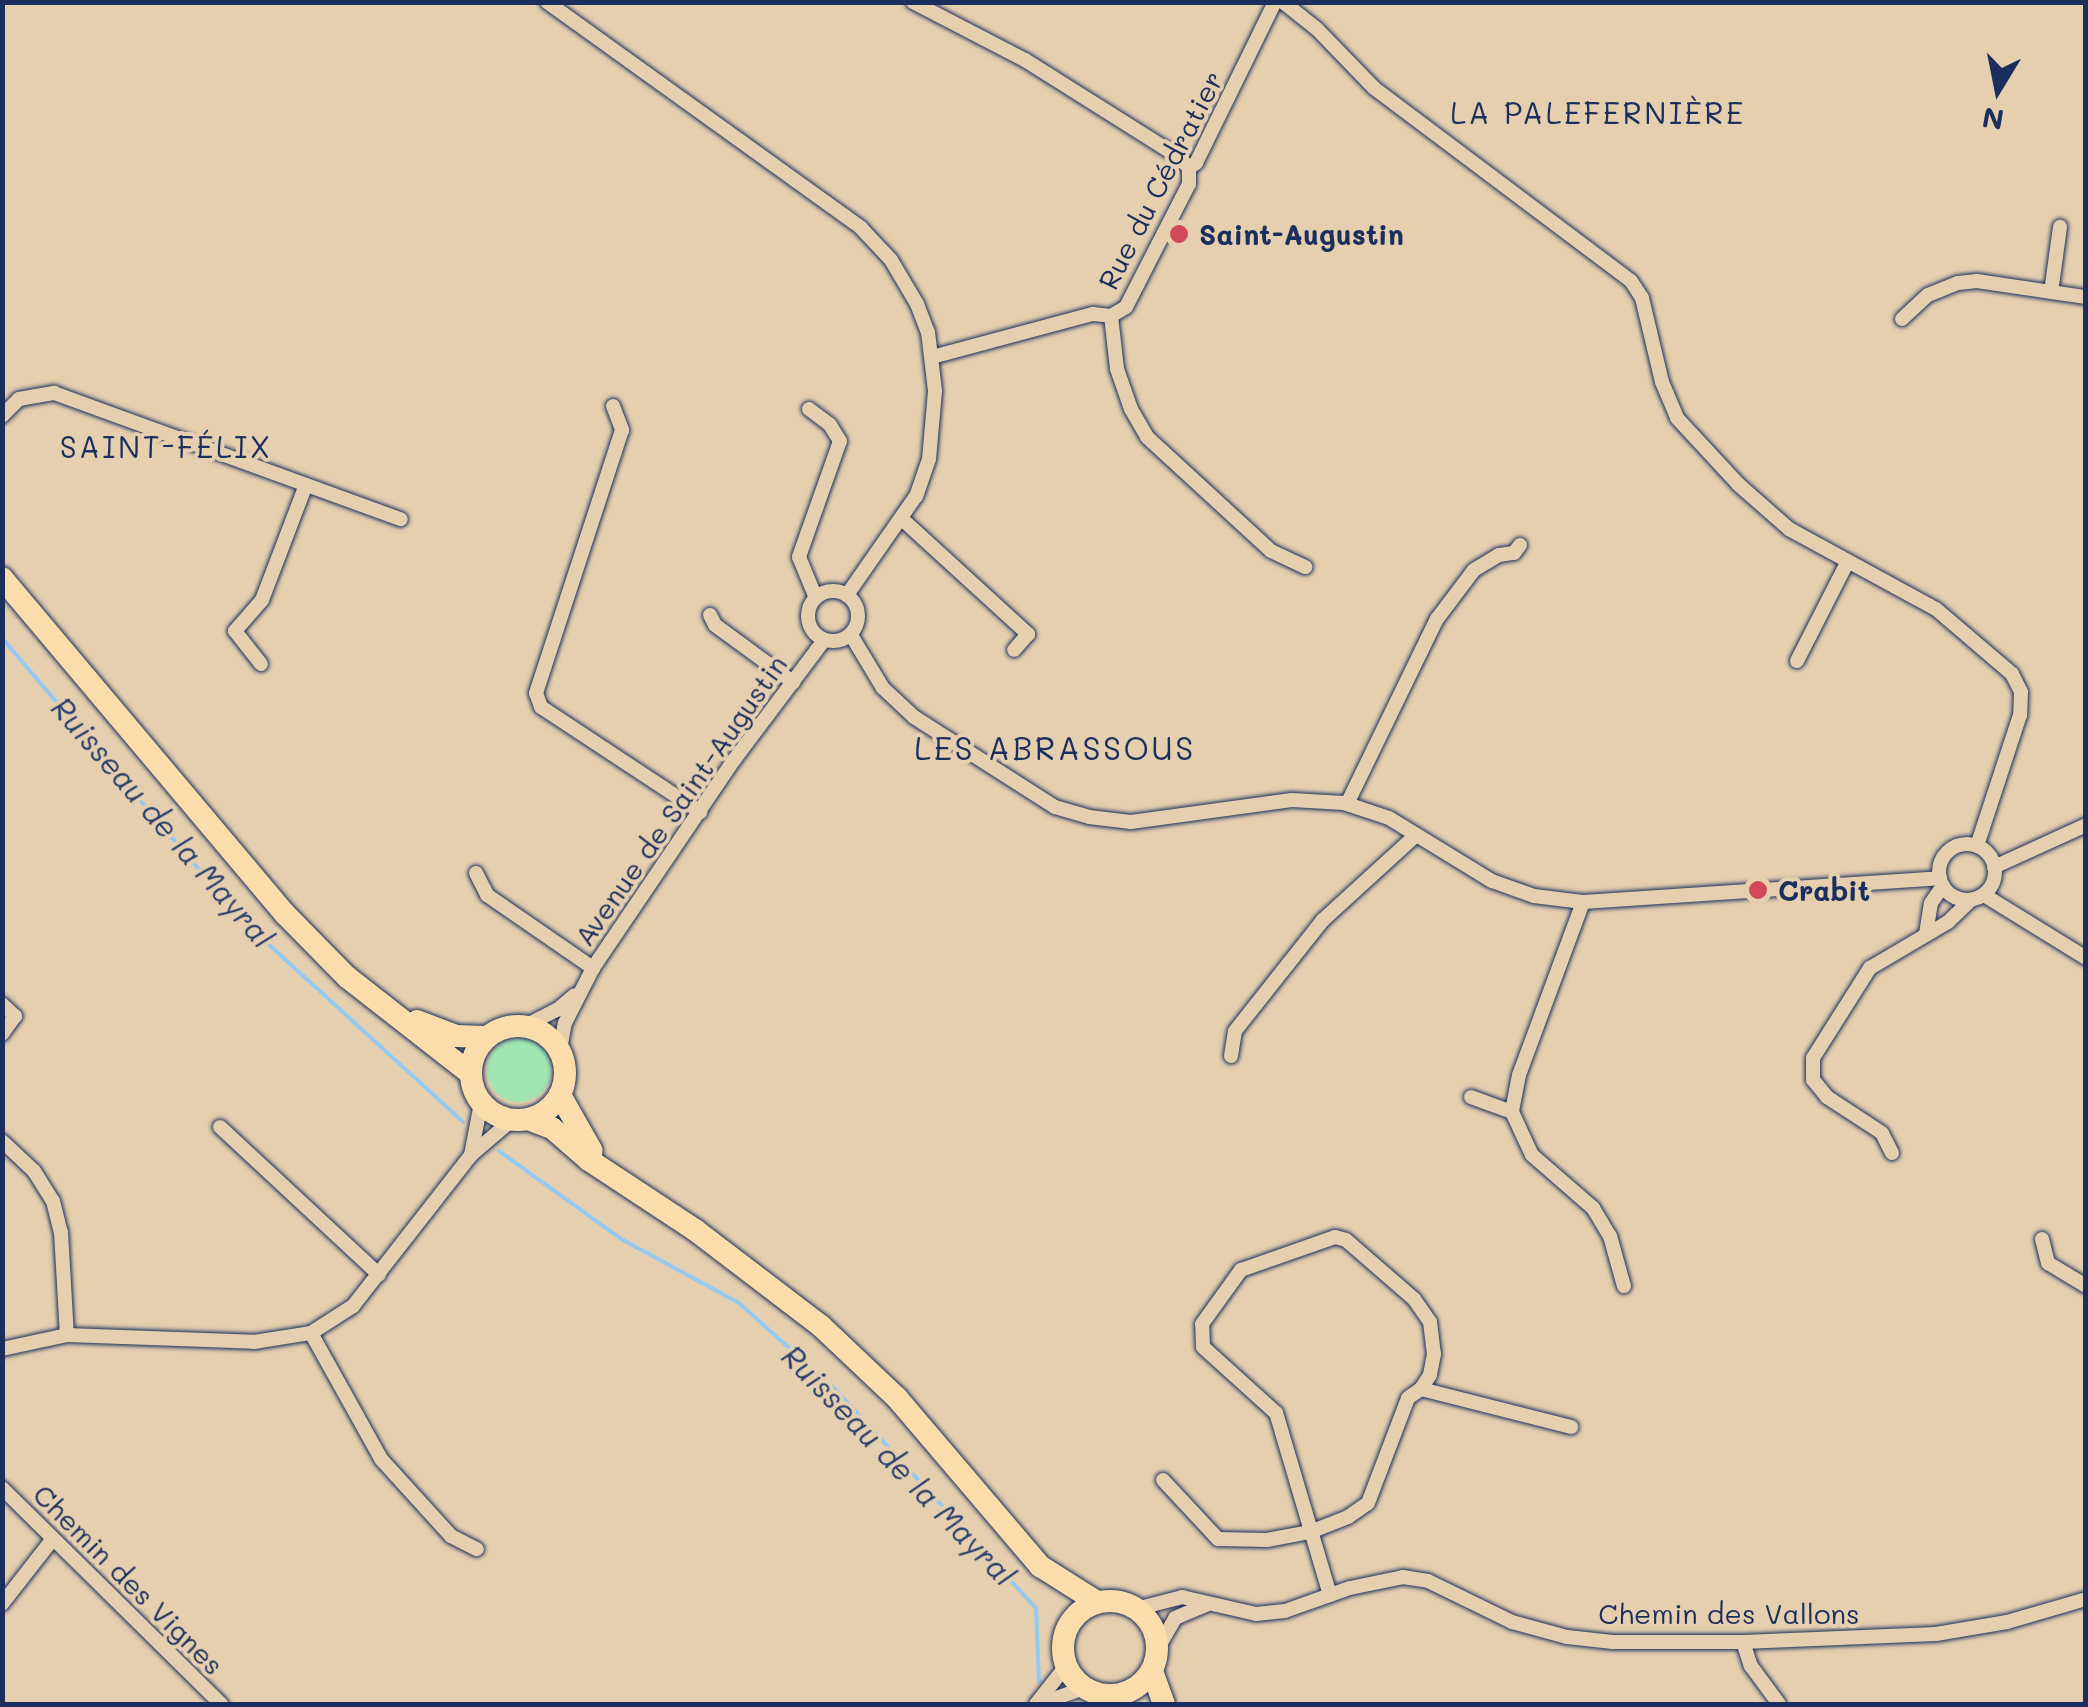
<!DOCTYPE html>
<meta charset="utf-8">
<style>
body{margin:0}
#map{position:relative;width:2088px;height:1707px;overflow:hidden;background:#e6cfaf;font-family:Mali,sans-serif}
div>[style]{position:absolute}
.green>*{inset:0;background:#a1e6b2}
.round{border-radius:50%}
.stream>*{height:4px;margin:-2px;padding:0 2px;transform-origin:2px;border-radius:2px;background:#94caf2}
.roads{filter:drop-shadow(0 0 2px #1b2f5e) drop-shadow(0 0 2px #1b2f5e)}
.minor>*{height:14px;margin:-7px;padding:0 7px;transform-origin:7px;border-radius:7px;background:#e6cfaf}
.minor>.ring{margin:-7px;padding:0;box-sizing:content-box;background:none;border:14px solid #e6cfaf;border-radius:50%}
.primary>*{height:22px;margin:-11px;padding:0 11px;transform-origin:11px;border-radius:11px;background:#faddab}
.primary>.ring{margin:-11px;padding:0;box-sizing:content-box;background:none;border:22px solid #faddab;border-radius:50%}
.dots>*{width:28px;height:28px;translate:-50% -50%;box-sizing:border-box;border:5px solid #e6cfaf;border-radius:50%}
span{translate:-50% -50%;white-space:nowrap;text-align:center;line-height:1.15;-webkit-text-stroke:8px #e6cfaf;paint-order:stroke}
.street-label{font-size:28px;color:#1b2f5e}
.poi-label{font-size:28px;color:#1b2f5e;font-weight:700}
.left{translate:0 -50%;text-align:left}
.neighbourhood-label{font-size:30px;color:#1b2f5e;letter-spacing:2.5px}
.water-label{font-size:30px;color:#273e6d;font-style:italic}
.quarter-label{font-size:32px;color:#1b2f5e;letter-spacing:2.5px}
.frame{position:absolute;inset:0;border:5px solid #1b2f5e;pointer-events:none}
.north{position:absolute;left:1948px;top:40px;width:100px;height:100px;-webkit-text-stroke:8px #e6cfaf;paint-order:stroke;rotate:190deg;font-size:28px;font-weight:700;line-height:40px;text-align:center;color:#1b2f5e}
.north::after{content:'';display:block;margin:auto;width:35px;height:45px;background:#1b2f5e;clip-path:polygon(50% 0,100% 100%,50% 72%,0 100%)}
</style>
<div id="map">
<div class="green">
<i class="round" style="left:487px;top:1038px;width:64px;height:64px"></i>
</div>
<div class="stream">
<i style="left:2px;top:638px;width:370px;rotate:49.6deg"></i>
<i style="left:242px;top:920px;width:299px;rotate:42.4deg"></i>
<i style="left:499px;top:1151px;width:153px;rotate:35.7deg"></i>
<i style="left:623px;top:1240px;width:132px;rotate:28.5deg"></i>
<i style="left:739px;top:1303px;width:130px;rotate:41.9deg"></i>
<i style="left:836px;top:1390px;width:296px;rotate:47.5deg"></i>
<i style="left:1036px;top:1608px;width:74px;rotate:87.7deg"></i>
</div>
<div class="roads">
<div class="minor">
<i style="left:547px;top:2px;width:387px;rotate:35.7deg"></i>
<i style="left:861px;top:228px;width:44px;rotate:46.8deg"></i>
<i style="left:891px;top:260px;width:51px;rotate:59.4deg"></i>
<i style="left:917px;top:304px;width:30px;rotate:69deg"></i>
<i style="left:928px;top:332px;width:59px;rotate:83.2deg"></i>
<i style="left:935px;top:391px;width:68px;rotate:95deg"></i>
<i style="left:929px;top:459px;width:39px;rotate:109deg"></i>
<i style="left:916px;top:496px;width:121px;rotate:124.9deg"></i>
<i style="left:913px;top:2px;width:126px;rotate:27.4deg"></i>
<i style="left:1025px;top:60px;width:182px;rotate:32.2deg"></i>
<i style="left:1179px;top:157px;width:15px;rotate:48deg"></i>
<i style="left:1283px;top:2px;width:43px;rotate:38.5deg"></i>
<i style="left:1317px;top:29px;width:82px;rotate:46deg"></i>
<i style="left:1374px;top:88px;width:321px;rotate:36.9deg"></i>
<i style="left:1631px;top:281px;width:20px;rotate:57deg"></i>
<i style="left:1642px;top:298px;width:86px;rotate:76.6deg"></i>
<i style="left:1662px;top:382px;width:39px;rotate:67deg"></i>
<i style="left:1677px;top:418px;width:91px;rotate:47.2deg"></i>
<i style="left:1739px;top:485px;width:67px;rotate:41.3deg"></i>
<i style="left:1789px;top:529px;width:167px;rotate:28.6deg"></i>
<i style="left:1936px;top:609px;width:100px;rotate:40.5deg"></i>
<i style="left:2012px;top:674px;width:20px;rotate:63deg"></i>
<i style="left:2021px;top:692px;width:23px;rotate:92deg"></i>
<i style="left:2020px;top:715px;width:138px;rotate:108.2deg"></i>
<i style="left:2051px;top:292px;width:66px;rotate:-82.1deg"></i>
<i style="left:1111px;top:316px;width:53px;rotate:83.5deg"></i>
<i style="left:1117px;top:369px;width:42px;rotate:70.7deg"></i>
<i style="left:1131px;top:409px;width:32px;rotate:60deg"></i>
<i style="left:1147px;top:437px;width:168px;rotate:42.6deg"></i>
<i style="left:1271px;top:551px;width:38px;rotate:25deg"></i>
<i style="left:1902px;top:319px;width:35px;rotate:-43deg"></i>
<i style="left:1928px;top:295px;width:32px;rotate:-22deg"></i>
<i style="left:1958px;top:283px;width:19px;rotate:-6deg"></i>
<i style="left:1977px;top:281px;width:110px;rotate:8.4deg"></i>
<i style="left:932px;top:357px;width:167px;rotate:-15deg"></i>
<i style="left:1093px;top:314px;width:18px;rotate:6deg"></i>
<i style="left:1111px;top:316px;width:17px;rotate:-31deg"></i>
<i style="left:1126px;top:307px;width:138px;rotate:-62.9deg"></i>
<i style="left:1189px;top:184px;width:16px;rotate:-90deg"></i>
<i style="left:1189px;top:168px;width:9px;rotate:-36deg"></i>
<i style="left:1196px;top:163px;width:179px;rotate:-63.9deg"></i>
<i style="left:613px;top:406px;width:26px;rotate:69deg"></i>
<i style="left:622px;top:430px;width:277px;rotate:108.1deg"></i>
<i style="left:536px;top:693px;width:15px;rotate:70deg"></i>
<i style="left:541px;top:707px;width:191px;rotate:33.4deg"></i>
<i style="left:809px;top:409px;width:26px;rotate:37deg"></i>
<i style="left:830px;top:425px;width:19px;rotate:58deg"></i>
<i style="left:840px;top:441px;width:123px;rotate:109.5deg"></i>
<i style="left:799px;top:557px;width:44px;rotate:67.5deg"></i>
<i style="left:2px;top:416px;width:24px;rotate:-45deg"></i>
<i style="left:19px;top:399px;width:36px;rotate:-10deg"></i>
<i style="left:54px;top:393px;width:369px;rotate:20deg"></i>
<i style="left:902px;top:519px;width:171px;rotate:42.4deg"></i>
<i style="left:1028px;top:634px;width:21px;rotate:131deg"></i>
<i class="ring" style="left:808px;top:591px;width:36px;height:36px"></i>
<i style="left:710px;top:615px;width:11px;rotate:63deg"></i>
<i style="left:715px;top:625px;width:97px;rotate:36.2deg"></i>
<i style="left:851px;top:635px;width:62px;rotate:58.9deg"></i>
<i style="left:883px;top:688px;width:42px;rotate:43.1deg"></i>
<i style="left:914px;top:717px;width:167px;rotate:32.6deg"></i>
<i style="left:1055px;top:807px;width:35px;rotate:16deg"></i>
<i style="left:1089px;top:817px;width:42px;rotate:6.8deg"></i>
<i style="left:1131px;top:822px;width:162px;rotate:-7.8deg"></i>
<i style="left:1292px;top:800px;width:52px;rotate:3.3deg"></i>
<i style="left:1344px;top:803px;width:47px;rotate:18.4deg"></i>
<i style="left:1389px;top:818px;width:121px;rotate:31.5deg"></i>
<i style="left:1492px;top:881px;width:45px;rotate:19.7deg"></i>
<i style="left:1534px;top:896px;width:49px;rotate:7deg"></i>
<i style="left:1583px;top:902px;width:358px;rotate:-3.8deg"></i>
<i style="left:1797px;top:661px;width:110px;rotate:-63deg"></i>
<i style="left:261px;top:664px;width:42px;rotate:-128.2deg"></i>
<i style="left:235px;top:631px;width:41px;rotate:-48.9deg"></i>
<i style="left:262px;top:600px;width:123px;rotate:-69.1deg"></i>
<i style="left:1347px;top:804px;width:206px;rotate:-64.1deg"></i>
<i style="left:1437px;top:619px;width:61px;rotate:-52.9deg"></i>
<i style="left:1474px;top:570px;width:29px;rotate:-31deg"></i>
<i style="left:1499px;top:555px;width:15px;rotate:-8deg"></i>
<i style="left:1514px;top:553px;width:10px;rotate:-53deg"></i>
<i class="ring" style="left:1939px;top:844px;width:42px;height:42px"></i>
<i style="left:1994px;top:867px;width:101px;rotate:-24.5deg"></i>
<i style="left:476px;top:873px;width:25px;rotate:63deg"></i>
<i style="left:487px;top:895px;width:129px;rotate:34.6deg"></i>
<i style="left:1984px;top:895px;width:120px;rotate:31.7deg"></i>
<i style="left:1583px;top:902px;width:184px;rotate:110.3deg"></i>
<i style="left:1519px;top:1075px;width:38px;rotate:101deg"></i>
<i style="left:1512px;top:1112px;width:47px;rotate:65.1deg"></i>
<i style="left:1532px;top:1155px;width:81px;rotate:41deg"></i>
<i style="left:1593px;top:1208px;width:33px;rotate:59deg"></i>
<i style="left:1610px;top:1236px;width:52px;rotate:74.4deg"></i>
<i style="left:1926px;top:934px;width:31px;rotate:-81deg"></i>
<i style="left:1931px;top:903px;width:21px;rotate:-55deg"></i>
<i style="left:2px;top:1004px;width:18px;rotate:43deg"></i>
<i style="left:15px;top:1016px;width:22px;rotate:126deg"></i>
<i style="left:527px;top:1025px;width:34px;rotate:-27deg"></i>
<i style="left:557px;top:1010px;width:23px;rotate:-40deg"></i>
<i style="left:560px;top:1050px;width:27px;rotate:-80deg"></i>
<i style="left:565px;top:1023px;width:62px;rotate:-63deg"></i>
<i style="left:593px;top:968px;width:251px;rotate:-55.9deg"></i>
<i style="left:734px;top:760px;width:150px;rotate:-53.1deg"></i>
<i style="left:1231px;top:1056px;width:25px;rotate:-81deg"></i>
<i style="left:1235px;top:1031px;width:142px;rotate:-51.6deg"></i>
<i style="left:1323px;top:920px;width:125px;rotate:-42.4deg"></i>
<i style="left:1471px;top:1097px;width:44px;rotate:20.1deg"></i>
<i style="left:481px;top:1103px;width:53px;rotate:100.9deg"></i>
<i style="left:471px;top:1155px;width:55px;rotate:-40.6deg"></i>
<i style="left:220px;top:1127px;width:217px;rotate:42.9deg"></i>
<i style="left:2px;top:1141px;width:44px;rotate:43.2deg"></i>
<i style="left:34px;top:1171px;width:36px;rotate:58deg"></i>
<i style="left:53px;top:1201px;width:32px;rotate:76deg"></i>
<i style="left:61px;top:1232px;width:103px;rotate:86.7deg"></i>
<i style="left:1892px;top:1153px;width:22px;rotate:-117deg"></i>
<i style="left:1882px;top:1133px;width:66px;rotate:-146.8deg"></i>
<i style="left:1827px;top:1097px;width:22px;rotate:-129deg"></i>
<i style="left:1813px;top:1080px;width:22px;rotate:-90deg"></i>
<i style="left:1813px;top:1058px;width:107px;rotate:-57.7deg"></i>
<i style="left:1870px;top:968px;width:91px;rotate:-30.5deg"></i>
<i style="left:1948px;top:922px;width:32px;rotate:-44deg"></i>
<i style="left:2042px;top:1239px;width:25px;rotate:76deg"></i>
<i style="left:2048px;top:1263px;width:44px;rotate:31.2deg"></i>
<i style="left:311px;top:1333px;width:144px;rotate:60.9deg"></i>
<i style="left:381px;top:1459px;width:104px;rotate:47.7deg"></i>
<i style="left:451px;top:1536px;width:29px;rotate:27deg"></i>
<i style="left:2px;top:1349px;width:66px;rotate:-12.2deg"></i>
<i style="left:67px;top:1335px;width:187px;rotate:2.1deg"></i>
<i style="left:254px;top:1342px;width:58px;rotate:-9deg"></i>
<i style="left:311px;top:1333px;width:50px;rotate:-32.7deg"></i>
<i style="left:353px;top:1306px;width:192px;rotate:-52deg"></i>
<i style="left:1163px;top:1480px;width:81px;rotate:47deg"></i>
<i style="left:1218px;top:1539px;width:49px;rotate:1.2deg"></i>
<i style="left:1267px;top:1540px;width:44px;rotate:-10.5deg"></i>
<i style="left:1310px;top:1532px;width:41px;rotate:-21.5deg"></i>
<i style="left:1348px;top:1517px;width:24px;rotate:-35deg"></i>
<i style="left:1368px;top:1503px;width:112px;rotate:-69.1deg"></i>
<i style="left:1408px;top:1398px;width:16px;rotate:-35deg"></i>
<i style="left:1421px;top:1389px;width:155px;rotate:14.2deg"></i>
<i style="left:2px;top:1488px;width:308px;rotate:44.6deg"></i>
<i style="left:1330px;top:1595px;width:190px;rotate:-106.5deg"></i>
<i style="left:1276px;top:1413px;width:98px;rotate:-137.9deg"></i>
<i style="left:1203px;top:1347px;width:23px;rotate:-92deg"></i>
<i style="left:1202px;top:1324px;width:67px;rotate:-54.2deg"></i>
<i style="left:1241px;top:1270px;width:100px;rotate:-19.3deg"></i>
<i style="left:1335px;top:1237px;width:11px;rotate:15deg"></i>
<i style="left:1346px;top:1240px;width:90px;rotate:40.9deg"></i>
<i style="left:1414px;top:1299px;width:28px;rotate:55deg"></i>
<i style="left:1430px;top:1322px;width:32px;rotate:83deg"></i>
<i style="left:1434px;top:1354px;width:21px;rotate:101deg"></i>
<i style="left:1430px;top:1375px;width:17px;rotate:123deg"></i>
<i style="left:2px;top:1604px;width:81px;rotate:-52deg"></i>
<i style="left:1136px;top:1609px;width:48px;rotate:-14.6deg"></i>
<i style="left:1182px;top:1597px;width:76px;rotate:12.9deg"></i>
<i style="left:1256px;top:1614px;width:29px;rotate:-6deg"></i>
<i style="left:1285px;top:1611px;width:69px;rotate:-19.5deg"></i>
<i style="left:1350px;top:1588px;width:54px;rotate:-11.7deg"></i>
<i style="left:1403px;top:1577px;width:25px;rotate:9deg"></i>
<i style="left:1428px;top:1581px;width:93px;rotate:26deg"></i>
<i style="left:1512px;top:1622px;width:57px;rotate:15.3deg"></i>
<i style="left:1567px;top:1637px;width:46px;rotate:6.2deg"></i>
<i style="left:1613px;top:1642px;width:130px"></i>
<i style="left:1743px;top:1642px;width:193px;rotate:-2.4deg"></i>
<i style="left:1936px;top:1634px;width:72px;rotate:-9.6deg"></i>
<i style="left:2007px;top:1622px;width:82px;rotate:-16.2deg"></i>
<i style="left:1743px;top:1642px;width:25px;rotate:72deg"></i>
<i style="left:1751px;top:1666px;width:47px;rotate:53.6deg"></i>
<i style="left:1158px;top:1648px;width:34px;rotate:-60deg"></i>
<i style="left:1175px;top:1618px;width:34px;rotate:-23deg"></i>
<i style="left:1036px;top:1704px;width:48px;rotate:-51.7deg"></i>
<i style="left:1040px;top:1704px;width:47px;rotate:-20deg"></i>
</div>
<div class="primary">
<i style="left:2px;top:578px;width:439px;rotate:49.9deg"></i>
<i style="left:285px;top:914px;width:88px;rotate:45.5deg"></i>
<i style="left:347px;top:977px;width:156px;rotate:38deg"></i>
<i style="left:417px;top:1021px;width:42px;rotate:21deg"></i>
<i style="left:456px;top:1036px;width:30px;rotate:2deg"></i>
<i class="ring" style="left:471px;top:1026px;width:72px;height:72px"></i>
<i style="left:560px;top:1095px;width:64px;rotate:60.3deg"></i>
<i style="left:528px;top:1119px;width:26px;rotate:21deg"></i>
<i style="left:552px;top:1128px;width:49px;rotate:40.9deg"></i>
<i style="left:589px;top:1160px;width:127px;rotate:33.4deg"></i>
<i style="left:695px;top:1230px;width:158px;rotate:37.3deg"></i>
<i style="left:821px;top:1326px;width:105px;rotate:43.5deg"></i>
<i style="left:897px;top:1398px;width:221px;rotate:49.6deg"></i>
<i style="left:1040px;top:1566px;width:67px;rotate:32.3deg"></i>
<i class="ring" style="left:1063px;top:1601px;width:72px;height:72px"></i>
<i style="left:1152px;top:1671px;width:35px;rotate:70deg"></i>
</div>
</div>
<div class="dots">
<i style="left:1179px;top:234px;background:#d1495b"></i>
<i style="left:1758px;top:890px;background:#d1495b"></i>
</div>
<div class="street-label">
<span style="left:1160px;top:180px;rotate:-63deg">Rue du Cédratier</span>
<span style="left:680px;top:800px;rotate:-55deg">Avenue de Saint-Augustin</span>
<span style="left:129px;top:1579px;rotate:45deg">Chemin des Vignes</span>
<span style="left:1729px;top:1613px">Chemin des Vallons</span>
</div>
<div class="poi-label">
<span class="left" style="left:1199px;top:234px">Saint-Augustin</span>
<span class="left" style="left:1778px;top:890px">Crabit</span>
</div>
<div class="neighbourhood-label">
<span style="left:1598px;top:112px">LA PALEFERNIÈRE</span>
<span style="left:166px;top:446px">SAINT-FÉLIX</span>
</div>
<div class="water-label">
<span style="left:163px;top:822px;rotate:49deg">Ruisseau de la Mayral</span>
<span style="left:899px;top:1465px;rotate:46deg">Ruisseau de la Mayral</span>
</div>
<div class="quarter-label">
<span style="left:1055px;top:747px">LES ABRASSOUS</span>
</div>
<div class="frame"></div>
<div class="north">N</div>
</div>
